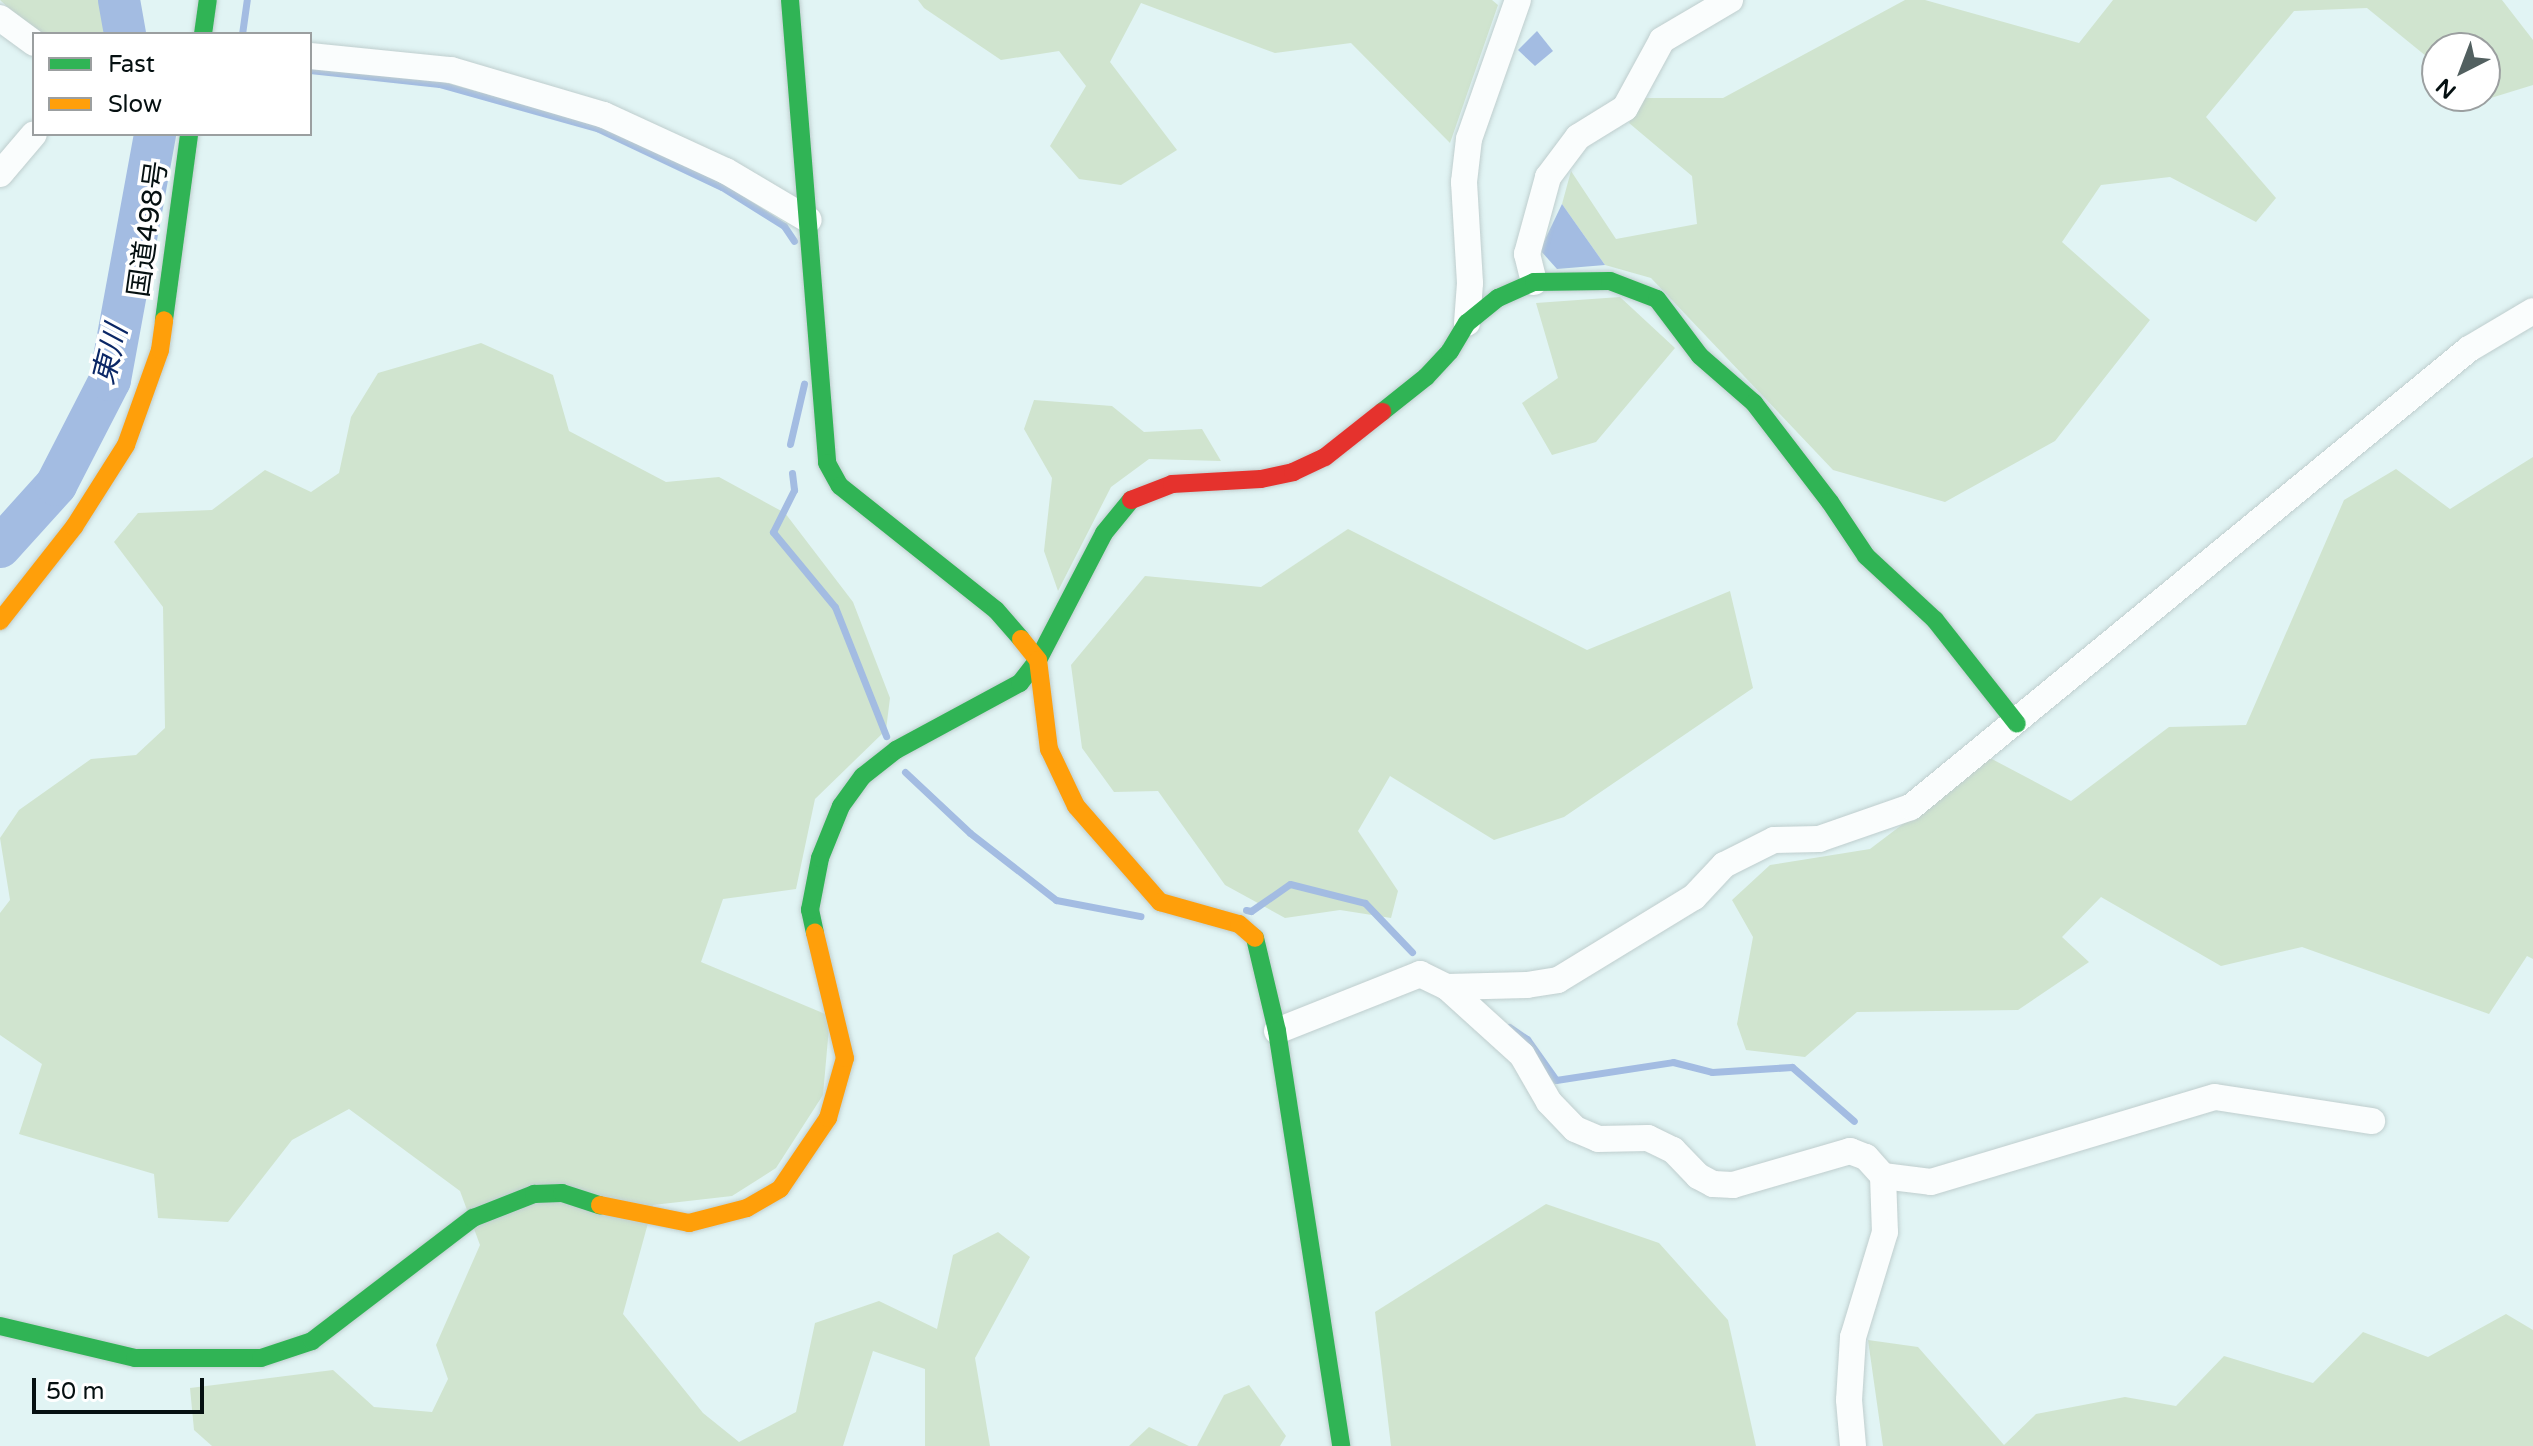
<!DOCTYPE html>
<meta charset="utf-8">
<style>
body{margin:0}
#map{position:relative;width:2533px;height:1446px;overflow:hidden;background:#e1f4f4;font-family:"Varela Round","Noto Sans JP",sans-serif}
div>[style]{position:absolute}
.green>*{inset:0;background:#d0e4cf}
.water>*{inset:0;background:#a3bce2}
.stream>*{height:7px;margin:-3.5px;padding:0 3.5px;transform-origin:3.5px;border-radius:3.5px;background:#a3bce2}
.river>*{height:42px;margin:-21px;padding:0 21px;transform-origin:21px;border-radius:21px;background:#a3bce2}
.roads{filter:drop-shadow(0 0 2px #bfcece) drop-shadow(0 0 2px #bfcece)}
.street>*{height:26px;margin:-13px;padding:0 13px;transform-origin:13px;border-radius:13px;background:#fafdfd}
.fast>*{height:18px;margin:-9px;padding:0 9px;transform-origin:9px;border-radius:9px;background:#30b455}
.slow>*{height:18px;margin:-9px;padding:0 9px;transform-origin:9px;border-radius:9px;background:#ff9f0a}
.jam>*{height:18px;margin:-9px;padding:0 9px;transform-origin:9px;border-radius:9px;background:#e5322d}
span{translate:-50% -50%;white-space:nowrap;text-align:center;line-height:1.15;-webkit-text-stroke:7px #fff;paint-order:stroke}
.street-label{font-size:28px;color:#051011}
.water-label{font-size:30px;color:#0b2766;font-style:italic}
.legend{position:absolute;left:32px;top:32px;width:280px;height:104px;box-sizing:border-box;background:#fff;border:2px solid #9b9fa0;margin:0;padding:10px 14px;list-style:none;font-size:24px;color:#051011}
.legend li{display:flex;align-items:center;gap:16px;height:40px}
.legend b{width:40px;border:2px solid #9b9fa0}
.north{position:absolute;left:2421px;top:32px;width:80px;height:80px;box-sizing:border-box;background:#fff;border:2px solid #9b9fa0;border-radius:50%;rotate:222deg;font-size:22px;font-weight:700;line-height:32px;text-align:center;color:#051011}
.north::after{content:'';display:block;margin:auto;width:28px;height:36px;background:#526060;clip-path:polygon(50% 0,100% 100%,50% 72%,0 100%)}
.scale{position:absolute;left:32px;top:1378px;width:172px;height:36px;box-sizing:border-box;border:4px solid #051011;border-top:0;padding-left:10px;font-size:24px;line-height:28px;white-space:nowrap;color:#051011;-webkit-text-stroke:6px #fff;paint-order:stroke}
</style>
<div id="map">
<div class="green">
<i style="clip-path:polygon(0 0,100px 0,104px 34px,37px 34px)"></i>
<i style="clip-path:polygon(918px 0,1492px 0,1498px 5px,1450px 143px,1351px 43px,1275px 53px,1141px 3px,1110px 62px,1177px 150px,1121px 185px,1079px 179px,1050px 146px,1086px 86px,1059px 51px,1001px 60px,924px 8px)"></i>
<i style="clip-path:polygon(1905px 0,1925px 0,2079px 43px,2113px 0,2502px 0,2533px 40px,2533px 85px,2481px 101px,2475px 96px,2485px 96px,2485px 48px,2437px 48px,2437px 65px,2367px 8px,2294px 11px,2206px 117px,2276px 198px,2256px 222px,2170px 177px,2101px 185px,2062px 242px,2150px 320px,2055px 441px,1945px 502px,1833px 470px,1651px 278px,1605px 265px,1562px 204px,1571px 171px,1616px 239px,1697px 224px,1692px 176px,1629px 123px,1642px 98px,1723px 98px)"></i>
<i style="clip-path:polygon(1620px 297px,1675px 348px,1596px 442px,1552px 455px,1522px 403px,1558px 378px,1536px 303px)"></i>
<i style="clip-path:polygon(481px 343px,553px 375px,569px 431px,666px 482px,719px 477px,785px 513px,853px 602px,890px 698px,886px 730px,815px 799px,796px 889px,723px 899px,701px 962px,830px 1016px,823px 1095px,776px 1168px,732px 1196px,653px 1205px,623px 1314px,703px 1413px,739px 1442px,796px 1412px,815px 1323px,879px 1301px,937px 1329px,953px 1255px,998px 1232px,1030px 1257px,975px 1358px,990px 1446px,925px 1446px,925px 1369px,873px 1351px,843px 1446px,212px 1446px,194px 1430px,190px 1388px,333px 1370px,374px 1407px,432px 1412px,448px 1379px,436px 1345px,480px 1245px,460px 1191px,349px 1109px,292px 1140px,228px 1222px,158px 1218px,154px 1174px,19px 1134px,42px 1064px,0 1035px,0 913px,10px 900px,0 838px,19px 810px,91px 759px,136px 755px,165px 728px,163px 607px,114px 542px,138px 513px,212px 510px,265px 470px,311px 492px,339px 473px,351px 417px,378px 373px)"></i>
<i style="clip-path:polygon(1034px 400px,1112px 406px,1144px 432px,1202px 429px,1221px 461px,1149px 459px,1111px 487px,1058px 591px,1044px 551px,1052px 478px,1024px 429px)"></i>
<i style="clip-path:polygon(2533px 457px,2533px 959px,2527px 956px,2489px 1014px,2302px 947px,2221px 966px,2101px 897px,2062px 937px,2089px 962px,2018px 1010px,1857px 1012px,1805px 1057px,1746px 1050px,1737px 1024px,1753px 937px,1732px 900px,1770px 865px,1870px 849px,1990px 758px,2071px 801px,2169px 727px,2246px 725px,2344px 500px,2396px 469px,2450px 509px)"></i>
<i style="clip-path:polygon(1348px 529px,1587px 650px,1730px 591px,1753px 688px,1564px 817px,1494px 840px,1390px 776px,1358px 831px,1398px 891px,1391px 918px,1340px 910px,1285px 918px,1225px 885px,1158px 791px,1114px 792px,1082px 748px,1071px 665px,1145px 576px,1261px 587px)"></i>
<i style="clip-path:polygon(1546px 1204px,1659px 1243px,1728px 1320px,1756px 1446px,1391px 1446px,1375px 1312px)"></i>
<i style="clip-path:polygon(2506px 1314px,2533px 1330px,2533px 1446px,1883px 1446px,1868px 1340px,1918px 1347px,2004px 1445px,2036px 1414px,2125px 1397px,2176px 1406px,2224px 1356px,2313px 1383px,2363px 1332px,2428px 1357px)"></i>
<i style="clip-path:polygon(1249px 1385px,1286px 1436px,1280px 1446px,1197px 1446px,1224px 1395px)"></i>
<i style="clip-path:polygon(1149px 1427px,1189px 1446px,1129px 1446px)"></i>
</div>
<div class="water">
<i style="clip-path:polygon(1537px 31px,1553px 51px,1535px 66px,1518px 50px)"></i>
<i style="clip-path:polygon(1562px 204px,1605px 265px,1557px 269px,1540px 250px)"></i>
</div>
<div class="stream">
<i style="left:242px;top:34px;width:34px;rotate:-82deg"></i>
<i style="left:310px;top:70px;width:130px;rotate:6.2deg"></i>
<i style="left:439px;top:84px;width:164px;rotate:15.6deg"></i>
<i style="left:597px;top:128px;width:138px;rotate:25.3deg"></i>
<i style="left:722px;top:187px;width:73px;rotate:32.2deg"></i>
<i style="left:784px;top:226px;width:18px;rotate:56deg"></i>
<i style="left:790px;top:444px;width:62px;rotate:-76.9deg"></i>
<i style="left:792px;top:473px;width:17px;rotate:83deg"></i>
<i style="left:794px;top:490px;width:47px;rotate:116.6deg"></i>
<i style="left:773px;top:532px;width:97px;rotate:50.4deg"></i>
<i style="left:835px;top:607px;width:139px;rotate:68.4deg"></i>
<i style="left:905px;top:772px;width:89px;rotate:43.2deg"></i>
<i style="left:970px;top:833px;width:109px;rotate:37.9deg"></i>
<i style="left:1056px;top:900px;width:86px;rotate:10.8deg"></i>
<i style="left:1246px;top:910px;width:5px;rotate:11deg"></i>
<i style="left:1251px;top:911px;width:47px;rotate:-34.7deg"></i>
<i style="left:1290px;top:884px;width:77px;rotate:14.2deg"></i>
<i style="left:1365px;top:903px;width:68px;rotate:46.2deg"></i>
<i style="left:1509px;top:1027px;width:22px;rotate:34deg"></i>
<i style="left:1527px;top:1039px;width:50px;rotate:54.7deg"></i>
<i style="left:1556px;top:1080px;width:118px;rotate:-8.7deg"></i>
<i style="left:1673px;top:1062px;width:40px;rotate:14.4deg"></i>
<i style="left:1712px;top:1072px;width:80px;rotate:-3.6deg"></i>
<i style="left:1792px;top:1067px;width:82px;rotate:41.1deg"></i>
</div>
<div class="river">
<i style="left:119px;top:0;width:35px;rotate:80deg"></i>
<i style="left:0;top:547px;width:84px;rotate:-47.9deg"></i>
<i style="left:56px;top:485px;width:118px;rotate:-62.8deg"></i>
<i style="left:110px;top:380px;width:250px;rotate:-79.6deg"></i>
</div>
<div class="roads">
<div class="street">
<i style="left:0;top:18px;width:42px;rotate:36.3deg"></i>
<i style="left:310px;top:56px;width:142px;rotate:5.7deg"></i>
<i style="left:451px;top:70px;width:159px;rotate:16.4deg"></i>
<i style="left:604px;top:115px;width:134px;rotate:24.7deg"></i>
<i style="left:726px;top:171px;width:96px;rotate:30.6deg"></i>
<i style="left:0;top:174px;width:52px;rotate:-49.6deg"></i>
<i style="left:1534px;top:282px;width:29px;rotate:-104deg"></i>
<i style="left:1527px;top:254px;width:80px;rotate:-74.7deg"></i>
<i style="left:1548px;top:177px;width:50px;rotate:-53.1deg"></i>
<i style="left:1578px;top:137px;width:55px;rotate:-31.7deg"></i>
<i style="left:1625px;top:108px;width:77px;rotate:-61.4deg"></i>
<i style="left:1662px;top:40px;width:79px;rotate:-30.5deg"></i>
<i style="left:1467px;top:323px;width:40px;rotate:-85.7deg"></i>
<i style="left:1470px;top:283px;width:101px;rotate:-93.4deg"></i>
<i style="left:1464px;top:182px;width:43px;rotate:-83.4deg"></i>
<i style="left:1469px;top:139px;width:147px;rotate:-70.6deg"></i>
<i style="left:1447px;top:987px;width:80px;rotate:-1.4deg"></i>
<i style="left:1527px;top:985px;width:31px;rotate:-9deg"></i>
<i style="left:1558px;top:980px;width:159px;rotate:-31.4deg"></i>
<i style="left:1694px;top:897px;width:44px;rotate:-46.8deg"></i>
<i style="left:1724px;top:865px;width:56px;rotate:-26.6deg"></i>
<i style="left:1774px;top:840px;width:45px;rotate:-1.3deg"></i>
<i style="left:1819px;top:839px;width:97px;rotate:-19.2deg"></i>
<i style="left:1911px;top:807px;width:722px;rotate:-39.38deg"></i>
<i style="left:2469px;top:349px;width:74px;rotate:-30.7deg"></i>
<i style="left:1277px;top:1031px;width:154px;rotate:-21.7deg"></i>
<i style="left:1420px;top:974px;width:30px;rotate:26deg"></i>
<i style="left:1447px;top:987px;width:101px;rotate:42.2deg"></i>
<i style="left:1522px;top:1055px;width:54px;rotate:60.1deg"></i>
<i style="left:1549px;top:1102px;width:37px;rotate:46deg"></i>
<i style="left:1575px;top:1129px;width:25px;rotate:23deg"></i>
<i style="left:1598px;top:1139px;width:50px;rotate:-1.1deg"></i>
<i style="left:1648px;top:1138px;width:28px;rotate:26deg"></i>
<i style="left:1673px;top:1150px;width:36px;rotate:46deg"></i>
<i style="left:1698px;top:1176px;width:17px;rotate:28deg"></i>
<i style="left:1713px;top:1184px;width:20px;rotate:3deg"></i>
<i style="left:1733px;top:1185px;width:122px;rotate:-16.2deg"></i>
<i style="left:1850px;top:1151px;width:17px;rotate:21deg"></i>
<i style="left:1866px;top:1157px;width:25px;rotate:48deg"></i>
<i style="left:1883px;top:1176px;width:56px;rotate:88deg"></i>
<i style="left:1885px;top:1232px;width:110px;rotate:106.9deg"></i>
<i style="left:1853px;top:1337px;width:63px;rotate:93.6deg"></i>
<i style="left:1849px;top:1400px;width:46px;rotate:85deg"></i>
<i style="left:1883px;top:1176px;width:48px;rotate:7.1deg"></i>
<i style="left:1931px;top:1182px;width:296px;rotate:-16.7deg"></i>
<i style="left:2215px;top:1097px;width:159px;rotate:8.7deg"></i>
</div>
<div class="fast">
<i style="left:790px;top:0;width:464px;rotate:85.4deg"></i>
<i style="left:827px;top:463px;width:26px;rotate:61deg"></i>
<i style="left:840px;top:486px;width:199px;rotate:38.5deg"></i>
<i style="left:996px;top:610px;width:38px;rotate:49deg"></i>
<i style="left:203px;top:34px;width:34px;rotate:-82deg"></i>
<i style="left:164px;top:320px;width:188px;rotate:-82.3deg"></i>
<i style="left:1382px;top:412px;width:56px;rotate:-38.5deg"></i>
<i style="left:1426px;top:377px;width:35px;rotate:-47deg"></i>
<i style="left:1450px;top:351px;width:33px;rotate:-59deg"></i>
<i style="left:1467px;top:323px;width:40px;rotate:-39deg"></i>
<i style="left:1498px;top:298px;width:39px;rotate:-24deg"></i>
<i style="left:1534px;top:282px;width:76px;rotate:-0.8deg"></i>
<i style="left:1610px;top:281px;width:50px;rotate:21deg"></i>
<i style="left:1657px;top:299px;width:71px;rotate:53deg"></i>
<i style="left:1700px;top:356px;width:72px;rotate:41deg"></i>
<i style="left:1754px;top:403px;width:125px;rotate:52.5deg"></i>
<i style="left:1830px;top:502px;width:65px;rotate:56.3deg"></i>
<i style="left:1866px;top:556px;width:94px;rotate:42.8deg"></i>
<i style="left:1935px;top:620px;width:132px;rotate:51.7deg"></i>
<i style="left:815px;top:933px;width:24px;rotate:-102deg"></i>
<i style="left:810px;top:910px;width:53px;rotate:-79.1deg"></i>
<i style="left:820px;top:858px;width:56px;rotate:-68deg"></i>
<i style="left:841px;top:806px;width:37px;rotate:-54deg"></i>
<i style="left:863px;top:776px;width:42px;rotate:-38.2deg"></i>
<i style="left:896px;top:750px;width:141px;rotate:-28.4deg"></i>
<i style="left:1020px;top:683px;width:29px;rotate:-52deg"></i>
<i style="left:1038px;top:660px;width:143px;rotate:-62.5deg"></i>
<i style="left:1104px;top:533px;width:43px;rotate:-50.7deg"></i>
<i style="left:1255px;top:938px;width:96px;rotate:76.7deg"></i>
<i style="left:1277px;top:1031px;width:420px;rotate:81.2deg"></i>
<i style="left:0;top:1326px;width:139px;rotate:13.3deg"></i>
<i style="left:135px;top:1358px;width:126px"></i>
<i style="left:261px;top:1358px;width:54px;rotate:-18.4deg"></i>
<i style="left:312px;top:1341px;width:203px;rotate:-37.4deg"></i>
<i style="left:473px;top:1218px;width:66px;rotate:-21.5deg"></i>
<i style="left:534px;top:1194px;width:28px;rotate:-2deg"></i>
<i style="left:562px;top:1193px;width:40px;rotate:18deg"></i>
</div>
<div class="slow">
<i style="left:0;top:621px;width:120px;rotate:-51.8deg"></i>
<i style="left:74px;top:527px;width:97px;rotate:-57.6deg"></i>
<i style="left:126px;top:445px;width:101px;rotate:-70.3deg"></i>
<i style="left:160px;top:350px;width:30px;rotate:-82deg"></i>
<i style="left:1021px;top:639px;width:27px;rotate:51deg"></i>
<i style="left:1038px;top:660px;width:90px;rotate:83deg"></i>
<i style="left:1049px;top:749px;width:63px;rotate:64.7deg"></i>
<i style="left:1076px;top:806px;width:128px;rotate:48.8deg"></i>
<i style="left:1160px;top:902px;width:82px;rotate:15.6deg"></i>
<i style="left:1239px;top:924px;width:21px;rotate:41deg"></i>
<i style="left:600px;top:1205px;width:91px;rotate:11.4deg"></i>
<i style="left:689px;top:1223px;width:60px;rotate:-14.5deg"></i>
<i style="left:747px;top:1208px;width:38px;rotate:-30deg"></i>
<i style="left:780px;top:1189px;width:86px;rotate:-55.9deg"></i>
<i style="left:828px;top:1118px;width:62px;rotate:-74.2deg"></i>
<i style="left:845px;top:1058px;width:129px;rotate:-103.5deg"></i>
</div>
<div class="jam">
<i style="left:1131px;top:500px;width:44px;rotate:-21.3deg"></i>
<i style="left:1172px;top:484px;width:89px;rotate:-3.2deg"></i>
<i style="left:1261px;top:479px;width:33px;rotate:-12deg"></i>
<i style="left:1293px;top:472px;width:35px;rotate:-25deg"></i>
<i style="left:1325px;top:457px;width:73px;rotate:-38.3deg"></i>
</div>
</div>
<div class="street-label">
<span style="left:148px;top:229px;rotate:-82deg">国道498号</span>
</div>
<div class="water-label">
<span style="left:111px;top:355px;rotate:-76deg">東川</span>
</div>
<ul class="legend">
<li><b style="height:10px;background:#30b455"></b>Fast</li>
<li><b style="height:10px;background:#ff9f0a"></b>Slow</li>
</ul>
<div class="north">N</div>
<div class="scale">50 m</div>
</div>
